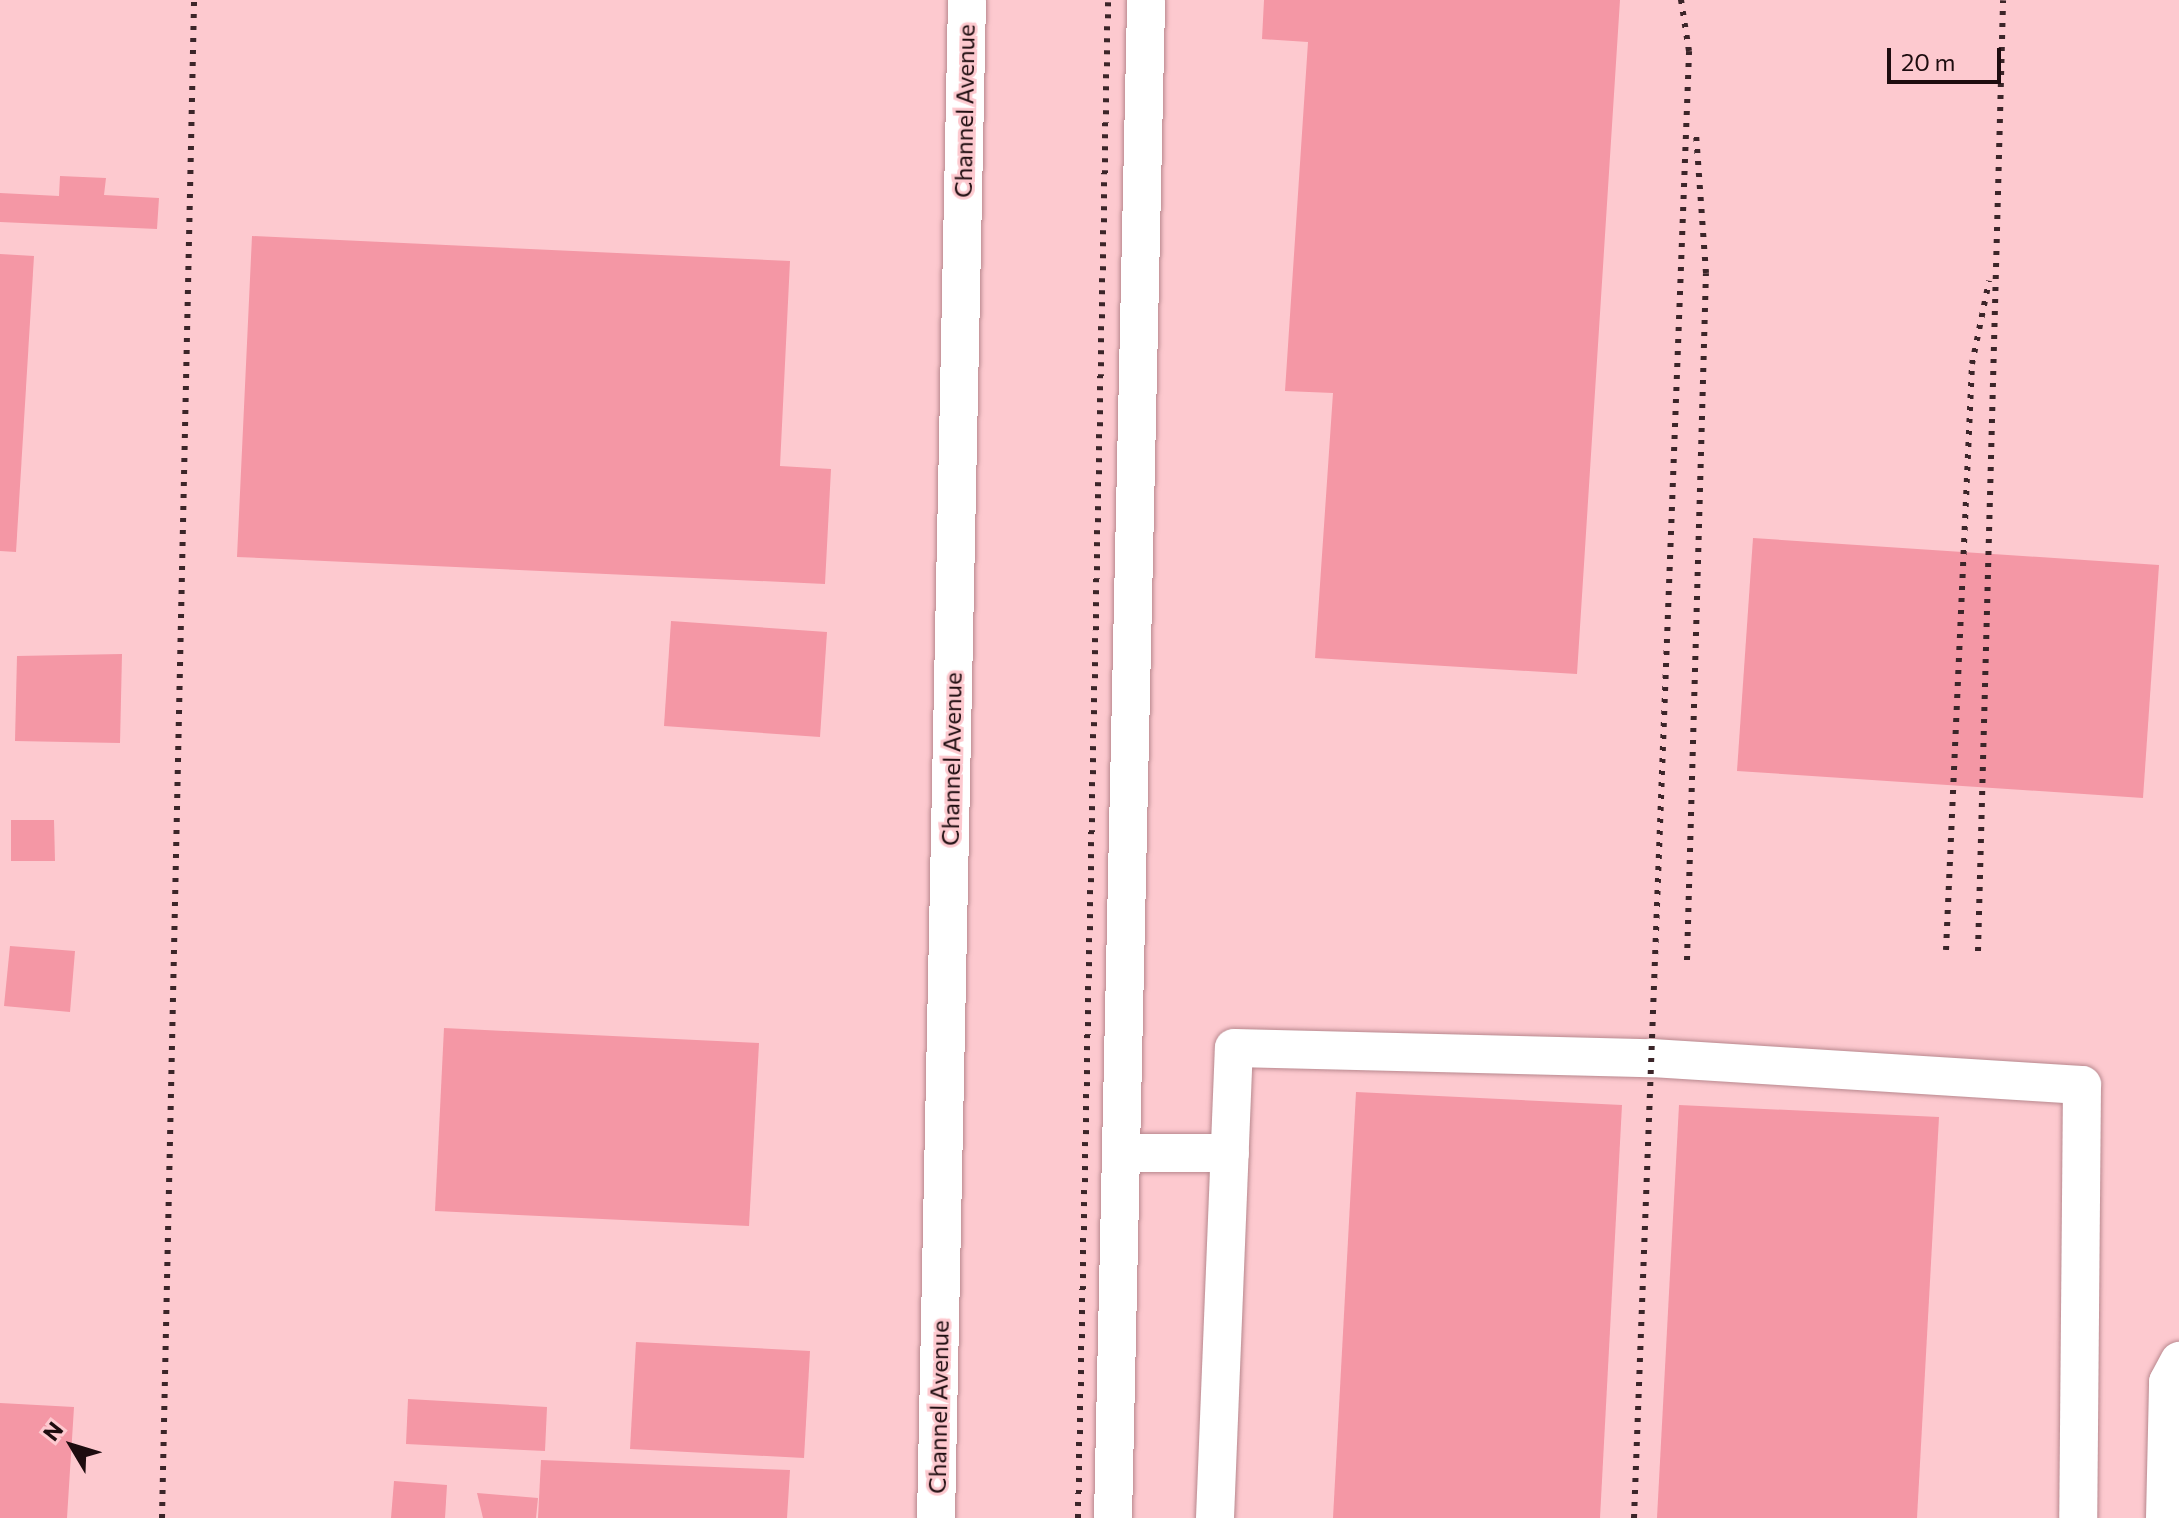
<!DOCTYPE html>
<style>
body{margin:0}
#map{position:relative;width:2179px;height:1518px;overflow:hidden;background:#fdc9cf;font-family:Commissioner,sans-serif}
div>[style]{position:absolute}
.building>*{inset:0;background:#f497a5}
.roads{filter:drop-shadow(0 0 2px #b8888e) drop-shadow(0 0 2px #b8888e)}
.minor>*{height:38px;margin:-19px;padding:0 19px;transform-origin:19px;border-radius:19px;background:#fff}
.rail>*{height:6px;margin-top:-3px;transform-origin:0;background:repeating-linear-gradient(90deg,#3b2529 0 4px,transparent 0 12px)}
span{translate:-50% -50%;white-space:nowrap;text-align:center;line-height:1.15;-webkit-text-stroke:6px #fdc9cf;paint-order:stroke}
.street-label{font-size:24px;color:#1d0c0f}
.north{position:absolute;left:32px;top:1406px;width:80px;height:80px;-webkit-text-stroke:6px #fdc9cf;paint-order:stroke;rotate:308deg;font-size:22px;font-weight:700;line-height:32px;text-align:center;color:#1d0c0f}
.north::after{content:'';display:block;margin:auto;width:28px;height:36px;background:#1d0c0f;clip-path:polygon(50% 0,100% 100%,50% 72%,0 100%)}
.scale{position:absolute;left:1887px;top:48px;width:114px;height:36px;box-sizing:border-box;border:4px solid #1d0c0f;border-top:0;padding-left:10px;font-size:24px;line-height:28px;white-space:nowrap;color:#1d0c0f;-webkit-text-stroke:6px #fdc9cf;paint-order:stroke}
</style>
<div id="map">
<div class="building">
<i style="clip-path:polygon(1264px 0,1620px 0,1577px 674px,1315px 658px,1333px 393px,1285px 391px,1308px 42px,1262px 39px)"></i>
<i style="clip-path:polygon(60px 176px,106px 178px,104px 195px,159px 198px,157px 229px,0 222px,0 193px,59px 196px)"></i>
<i style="clip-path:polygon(252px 236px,790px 261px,780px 466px,831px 469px,825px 584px,237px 557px)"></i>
<i style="clip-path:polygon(0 254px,34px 256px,16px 552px,0 551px)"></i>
<i style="clip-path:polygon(1753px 538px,2159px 565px,2143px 798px,1737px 771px)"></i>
<i style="clip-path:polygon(671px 621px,827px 632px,820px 737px,664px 726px)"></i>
<i style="clip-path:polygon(122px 654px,120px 743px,15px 741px,17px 656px)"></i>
<i style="clip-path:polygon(11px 820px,54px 820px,55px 861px,11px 861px)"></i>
<i style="clip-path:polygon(10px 946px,75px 951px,70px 1012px,4px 1006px)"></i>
<i style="clip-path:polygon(444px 1028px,759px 1043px,749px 1226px,435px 1211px)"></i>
<i style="clip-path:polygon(1356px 1092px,1622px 1105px,1600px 1518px,1333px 1518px)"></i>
<i style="clip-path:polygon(1679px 1105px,1939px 1117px,1917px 1518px,1657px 1518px)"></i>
<i style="clip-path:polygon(636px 1342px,810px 1351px,804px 1458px,630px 1449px)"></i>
<i style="clip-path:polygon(408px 1399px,547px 1407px,545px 1451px,406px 1444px)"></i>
<i style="clip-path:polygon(0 1403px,74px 1407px,67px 1518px,0 1518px)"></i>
<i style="clip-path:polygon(541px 1460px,790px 1470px,787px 1518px,538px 1518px)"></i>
<i style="clip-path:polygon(394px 1481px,447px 1485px,445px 1518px,391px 1518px)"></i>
<i style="clip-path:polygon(477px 1493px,538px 1498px,536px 1518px,483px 1518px)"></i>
</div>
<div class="roads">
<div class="minor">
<i style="left:1121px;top:1153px;width:109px"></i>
<i style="left:936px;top:1518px;width:1518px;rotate:-88.83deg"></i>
<i style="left:1113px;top:1518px;width:1518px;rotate:-88.75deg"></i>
<i style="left:1215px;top:1518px;width:470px;rotate:-87.7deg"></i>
<i style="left:1234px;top:1048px;width:417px;rotate:1.4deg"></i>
<i style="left:1651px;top:1058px;width:432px;rotate:3.6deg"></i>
<i style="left:2082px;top:1085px;width:433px;rotate:90.5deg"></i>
<i style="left:2165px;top:1518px;width:136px;rotate:-88.7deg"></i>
<i style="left:2168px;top:1382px;width:24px;rotate:-62deg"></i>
</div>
</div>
<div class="rail">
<i style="left:1946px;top:950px;width:587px;rotate:-87.46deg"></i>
<i style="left:1972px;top:364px;width:85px;rotate:-78.4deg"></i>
<i style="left:1978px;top:951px;width:951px;rotate:-88.49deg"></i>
<i style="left:1687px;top:960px;width:687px;rotate:-88.42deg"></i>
<i style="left:1706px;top:273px;width:138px;rotate:-94.1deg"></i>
<i style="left:162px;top:1518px;width:1518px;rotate:-88.79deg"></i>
<i style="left:1078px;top:1518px;width:1518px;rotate:-88.87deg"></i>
<i style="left:1634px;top:1518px;width:1468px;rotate:-87.85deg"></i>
<i style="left:1689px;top:51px;width:52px;rotate:-98.9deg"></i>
</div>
<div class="street-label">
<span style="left:964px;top:111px;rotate:-89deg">Channel Avenue</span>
<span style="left:951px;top:759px;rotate:-89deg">Channel Avenue</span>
<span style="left:938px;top:1407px;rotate:-89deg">Channel Avenue</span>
</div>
<div class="north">N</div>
<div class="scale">20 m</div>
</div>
